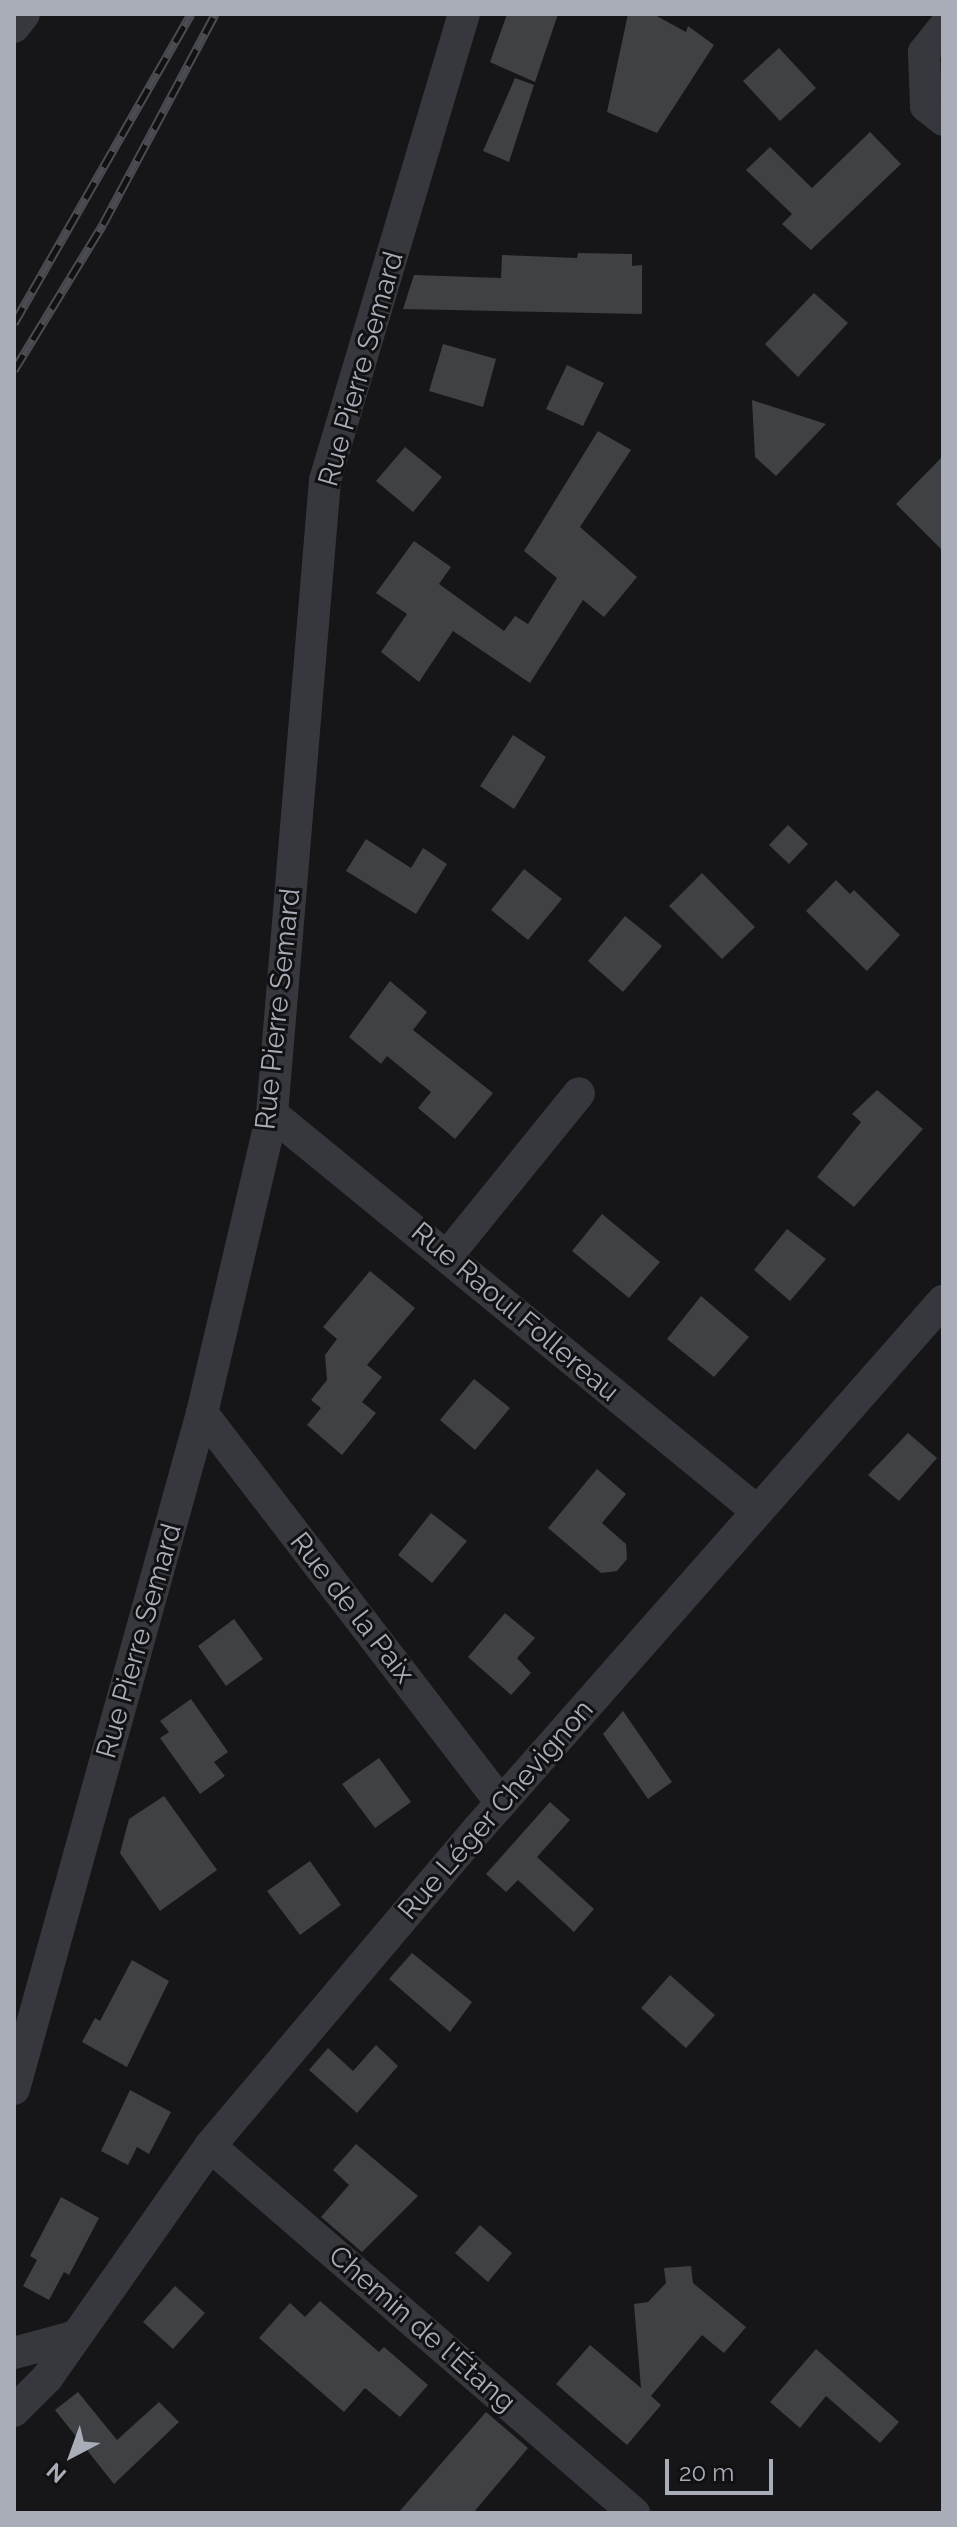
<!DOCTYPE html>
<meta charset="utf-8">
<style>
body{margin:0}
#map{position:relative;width:957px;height:2527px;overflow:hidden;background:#161618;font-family:Raleway,sans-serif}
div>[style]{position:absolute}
.building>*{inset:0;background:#404145}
.minor>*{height:32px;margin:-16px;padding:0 16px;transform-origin:16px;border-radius:16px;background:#37383d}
.rail>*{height:9px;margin-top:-4.5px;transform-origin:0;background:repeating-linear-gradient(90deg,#111113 0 18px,#4a4c52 0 36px);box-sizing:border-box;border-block:2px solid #4a4c52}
span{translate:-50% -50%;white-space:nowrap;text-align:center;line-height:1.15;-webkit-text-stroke:6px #111113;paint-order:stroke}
.street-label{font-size:28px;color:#a8adb8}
.frame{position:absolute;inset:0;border:16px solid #a8adb8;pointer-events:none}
.north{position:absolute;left:32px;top:2415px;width:80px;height:80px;-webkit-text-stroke:6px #111113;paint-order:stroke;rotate:221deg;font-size:22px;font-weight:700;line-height:32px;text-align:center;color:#a8adb8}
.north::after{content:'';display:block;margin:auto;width:28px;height:36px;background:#a8adb8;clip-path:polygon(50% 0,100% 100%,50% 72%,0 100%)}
.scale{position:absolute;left:665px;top:2459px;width:108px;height:36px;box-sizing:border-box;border:4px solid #a8adb8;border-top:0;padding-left:10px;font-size:24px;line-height:28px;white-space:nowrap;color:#a8adb8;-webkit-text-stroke:6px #111113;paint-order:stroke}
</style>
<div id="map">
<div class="building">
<i style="clip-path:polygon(507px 14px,558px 14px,535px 82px,490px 62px)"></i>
<i style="clip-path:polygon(628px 14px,653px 14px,686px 32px,688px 26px,714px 45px,657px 133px,607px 112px)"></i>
<i style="clip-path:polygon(779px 48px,816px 88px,780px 121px,743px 81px)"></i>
<i style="clip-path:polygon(515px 78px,534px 85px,509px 162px,483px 151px)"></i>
<i style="clip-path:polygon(870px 132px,901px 164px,811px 250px,782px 224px,792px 214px,746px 170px,770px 147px,812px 188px)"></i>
<i style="clip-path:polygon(578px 253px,632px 254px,632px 266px,642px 265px,642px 314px,403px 309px,414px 275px,501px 278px,502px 255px,577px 258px)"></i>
<i style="clip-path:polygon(814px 293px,848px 323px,798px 377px,765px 344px)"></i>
<i style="clip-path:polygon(443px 344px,496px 359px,483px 407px,429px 391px)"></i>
<i style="clip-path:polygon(567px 365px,604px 383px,583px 426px,546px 409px)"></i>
<i style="clip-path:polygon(752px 400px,826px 424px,776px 476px,755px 457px)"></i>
<i style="clip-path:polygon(598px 431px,631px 450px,580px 527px,637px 577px,604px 617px,583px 600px,530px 683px,453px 631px,419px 682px,381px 652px,407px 614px,376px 593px,414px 541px,451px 567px,439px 584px,504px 631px,515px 616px,528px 624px,557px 578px,524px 551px)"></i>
<i style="clip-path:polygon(405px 447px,442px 477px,413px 512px,376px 481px)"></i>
<i style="clip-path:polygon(943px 456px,943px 551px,896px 504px)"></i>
<i style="clip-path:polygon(513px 735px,546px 757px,514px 809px,480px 786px)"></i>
<i style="clip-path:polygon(788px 825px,808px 844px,789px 864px,769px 845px)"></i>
<i style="clip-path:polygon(366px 839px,411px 868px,423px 848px,447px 864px,416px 914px,346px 871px)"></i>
<i style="clip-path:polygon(524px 869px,562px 899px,528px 940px,491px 910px)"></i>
<i style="clip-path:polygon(702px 873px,755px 927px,722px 959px,669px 906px)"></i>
<i style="clip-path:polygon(836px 880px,850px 894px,854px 890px,900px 935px,867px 971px,806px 911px)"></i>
<i style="clip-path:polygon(625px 916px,662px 946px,623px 992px,588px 961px)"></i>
<i style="clip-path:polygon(390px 981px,427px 1012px,413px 1030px,493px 1093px,455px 1139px,418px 1108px,431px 1092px,387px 1056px,381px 1064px,349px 1037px)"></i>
<i style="clip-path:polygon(877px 1090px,923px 1129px,854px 1207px,817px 1177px,861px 1122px,852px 1114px)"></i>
<i style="clip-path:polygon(602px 1214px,660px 1262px,629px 1298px,572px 1251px)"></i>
<i style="clip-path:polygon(787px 1229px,826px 1259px,790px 1301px,754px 1270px)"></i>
<i style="clip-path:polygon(370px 1271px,415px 1308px,367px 1365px,382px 1377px,362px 1402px,376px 1413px,342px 1455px,307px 1425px,321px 1408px,311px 1400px,327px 1380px,325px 1355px,337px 1339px,323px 1327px)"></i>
<i style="clip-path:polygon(701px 1296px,749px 1337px,714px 1377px,667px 1339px)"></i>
<i style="clip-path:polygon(474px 1379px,510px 1408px,475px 1450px,440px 1420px)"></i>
<i style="clip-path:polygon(908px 1433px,937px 1458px,899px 1501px,868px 1475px)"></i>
<i style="clip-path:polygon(597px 1469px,626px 1494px,602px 1523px,626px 1544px,627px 1559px,617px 1571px,601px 1573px,548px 1528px)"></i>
<i style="clip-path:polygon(431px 1513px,467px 1541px,432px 1583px,398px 1555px)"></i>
<i style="clip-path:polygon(505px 1613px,535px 1638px,517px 1658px,531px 1673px,511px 1695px,468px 1657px)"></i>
<i style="clip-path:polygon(234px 1619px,263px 1659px,226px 1686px,198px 1646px)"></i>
<i style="clip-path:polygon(191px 1699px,228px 1752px,214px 1762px,225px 1776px,200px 1794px,160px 1738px,169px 1732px,160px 1721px)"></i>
<i style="clip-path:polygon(623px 1711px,672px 1782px,648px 1799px,603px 1734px)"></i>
<i style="clip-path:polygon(379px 1758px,411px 1802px,375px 1828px,342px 1784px)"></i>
<i style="clip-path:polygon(164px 1796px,217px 1870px,160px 1911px,120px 1853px,129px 1819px)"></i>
<i style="clip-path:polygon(550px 1802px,570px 1820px,537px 1857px,594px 1909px,574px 1932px,518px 1880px,506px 1892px,486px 1874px)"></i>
<i style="clip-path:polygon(310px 1861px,341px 1905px,300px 1935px,267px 1891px)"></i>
<i style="clip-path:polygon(412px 1953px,472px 2002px,450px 2032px,389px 1979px)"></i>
<i style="clip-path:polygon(132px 1960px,169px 1981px,127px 2067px,82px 2042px,95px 2018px,100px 2021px)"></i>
<i style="clip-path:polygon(670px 1975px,715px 2015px,686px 2048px,641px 2008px)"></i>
<i style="clip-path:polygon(376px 2045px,398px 2066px,357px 2113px,309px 2070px,328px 2048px,353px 2071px)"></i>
<i style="clip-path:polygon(130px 2090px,171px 2112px,149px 2154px,137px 2147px,128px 2165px,101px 2151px)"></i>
<i style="clip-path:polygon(356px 2144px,418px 2196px,362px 2252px,321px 2217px,349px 2185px,333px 2170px)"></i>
<i style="clip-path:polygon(61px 2197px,99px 2218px,69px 2275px,64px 2272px,49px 2300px,23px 2286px,37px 2260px,30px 2256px)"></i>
<i style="clip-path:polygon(480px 2225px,512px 2253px,488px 2282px,455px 2253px)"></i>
<i style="clip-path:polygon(691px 2266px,693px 2283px,746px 2327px,724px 2353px,702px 2335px,651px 2396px,661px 2405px,627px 2445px,556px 2384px,590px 2345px,641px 2388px,634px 2304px,648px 2302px,666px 2283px,664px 2268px)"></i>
<i style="clip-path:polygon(175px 2286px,205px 2313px,173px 2349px,143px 2322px)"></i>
<i style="clip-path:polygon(320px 2301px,379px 2352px,384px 2347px,428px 2385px,400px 2417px,365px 2388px,344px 2412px,259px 2338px,290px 2303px,305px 2317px)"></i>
<i style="clip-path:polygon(816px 2349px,899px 2422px,880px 2443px,826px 2396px,800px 2428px,770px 2402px)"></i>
<i style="clip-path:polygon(78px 2392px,117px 2440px,159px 2402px,179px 2422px,114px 2484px,55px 2410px)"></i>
<i style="clip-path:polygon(486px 2412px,528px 2448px,473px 2513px,398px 2513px)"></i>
</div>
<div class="minor">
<i style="left:14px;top:27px;width:16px;rotate:-52deg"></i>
<i style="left:943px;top:28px;width:31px;rotate:128deg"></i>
<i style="left:924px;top:52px;width:54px;rotate:87.9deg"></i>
<i style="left:926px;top:106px;width:22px;rotate:39deg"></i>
<i style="left:272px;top:1114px;width:627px;rotate:39.3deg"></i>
<i style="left:448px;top:1255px;width:208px;rotate:-51deg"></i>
<i style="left:202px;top:1413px;width:491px;rotate:52.5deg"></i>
<i style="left:14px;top:2089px;width:702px;rotate:-74.46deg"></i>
<i style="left:202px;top:1413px;width:307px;rotate:-76.8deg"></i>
<i style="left:272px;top:1114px;width:636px;rotate:-85.22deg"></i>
<i style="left:325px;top:480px;width:486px;rotate:-73.4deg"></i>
<i style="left:210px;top:2146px;width:561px;rotate:40.88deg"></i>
<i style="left:14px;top:2353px;width:61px;rotate:-15.2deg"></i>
<i style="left:14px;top:2411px;width:47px;rotate:-45deg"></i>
<i style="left:47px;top:2378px;width:284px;rotate:-54.9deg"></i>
<i style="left:210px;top:2146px;width:415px;rotate:-49.8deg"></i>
<i style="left:478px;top:1829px;width:704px;rotate:-48.63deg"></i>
</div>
<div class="rail">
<i style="left:14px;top:323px;width:356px;rotate:-60.2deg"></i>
<i style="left:14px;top:370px;width:171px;rotate:-58.6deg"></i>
<i style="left:103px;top:224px;width:238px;rotate:-61.9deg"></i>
</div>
<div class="street-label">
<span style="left:361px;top:369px;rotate:-74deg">Rue Pierre Semard</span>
<span style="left:278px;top:1009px;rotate:-84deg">Rue Pierre Semard</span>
<span style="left:515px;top:1312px;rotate:40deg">Rue Raoul Follereau</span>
<span style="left:352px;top:1608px;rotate:52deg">Rue de la Paix</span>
<span style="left:139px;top:1641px;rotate:-74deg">Rue Pierre Semard</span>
<span style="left:496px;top:1810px;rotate:-49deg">Rue Léger Chevignon</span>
<span style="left:422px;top:2329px;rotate:41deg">Chemin de l'Étang</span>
</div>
<div class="frame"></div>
<div class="north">N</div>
<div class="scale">20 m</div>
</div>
